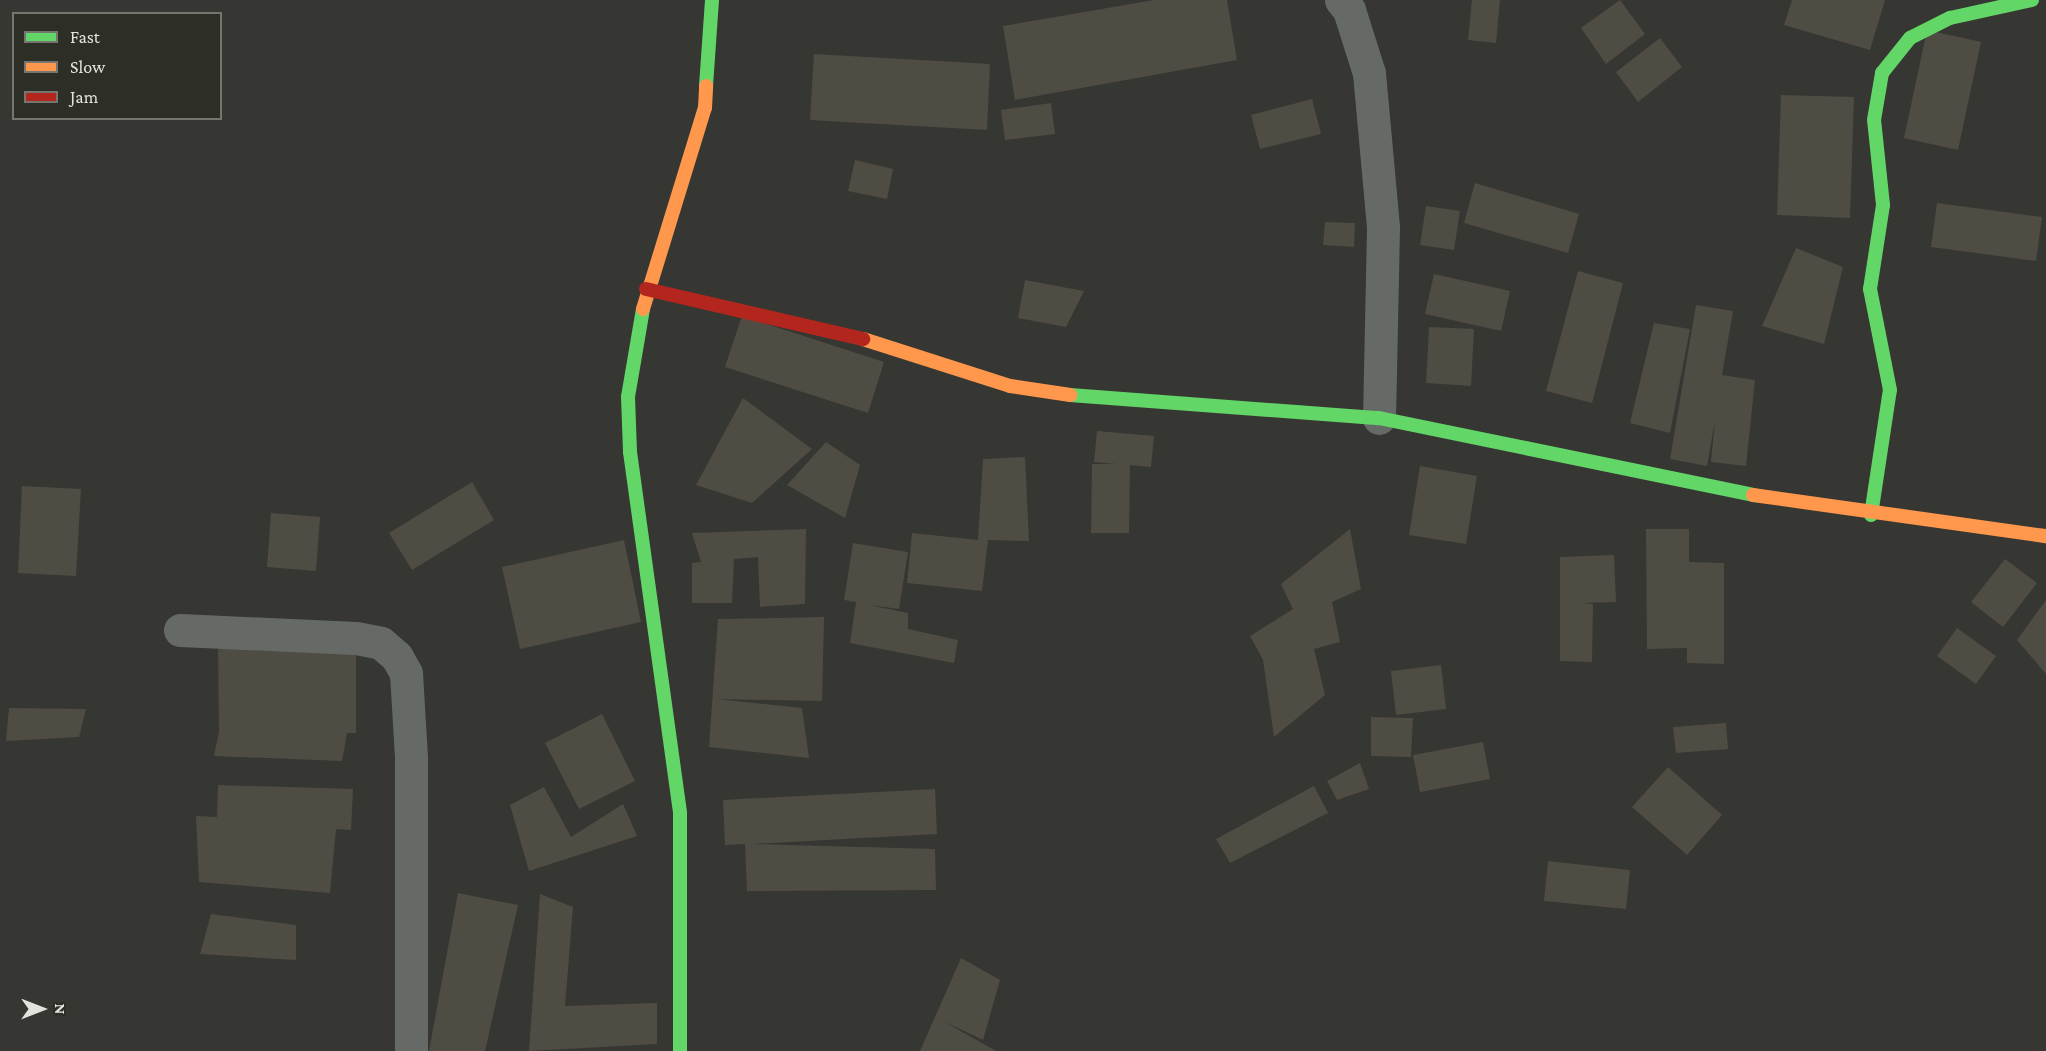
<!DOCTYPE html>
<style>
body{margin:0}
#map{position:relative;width:2046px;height:1051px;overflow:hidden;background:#363632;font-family:"Crimson Pro",serif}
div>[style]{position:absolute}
.building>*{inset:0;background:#4f4c44}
.street>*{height:33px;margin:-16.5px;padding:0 16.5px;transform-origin:16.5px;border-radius:16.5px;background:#666a66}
.fast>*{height:14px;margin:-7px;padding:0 7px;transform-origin:7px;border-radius:7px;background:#63d668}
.slow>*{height:14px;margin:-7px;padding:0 7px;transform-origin:7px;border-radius:7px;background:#ff974d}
.jam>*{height:14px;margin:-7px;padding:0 7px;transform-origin:7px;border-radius:7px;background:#b3261e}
span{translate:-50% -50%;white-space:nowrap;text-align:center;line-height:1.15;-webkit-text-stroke:5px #2d2e26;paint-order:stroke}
.legend{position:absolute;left:12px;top:12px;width:210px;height:108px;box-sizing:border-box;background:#2d2e26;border:2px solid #767670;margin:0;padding:8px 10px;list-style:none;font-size:18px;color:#e3e3de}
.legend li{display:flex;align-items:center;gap:12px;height:30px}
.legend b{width:30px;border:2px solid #767670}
.north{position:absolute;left:12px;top:979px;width:60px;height:60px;-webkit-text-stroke:4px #2d2e26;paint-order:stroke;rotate:90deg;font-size:16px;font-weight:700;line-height:24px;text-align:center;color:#e3e3de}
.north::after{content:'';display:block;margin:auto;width:21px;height:27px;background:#e3e3de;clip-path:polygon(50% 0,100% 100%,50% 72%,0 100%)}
</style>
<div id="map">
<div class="building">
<i style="clip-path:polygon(1154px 0,1227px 0,1237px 60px,1015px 100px,1003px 26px)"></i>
<i style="clip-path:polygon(1472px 0,1500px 0,1496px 43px,1468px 40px)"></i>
<i style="clip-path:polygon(1620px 0,1645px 34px,1606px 64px,1581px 28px)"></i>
<i style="clip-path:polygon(1792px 0,1885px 0,1870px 50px,1784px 25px)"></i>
<i style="clip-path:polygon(1927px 30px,1981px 42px,1958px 150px,1904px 138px)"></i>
<i style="clip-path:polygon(1660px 38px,1682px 67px,1638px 102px,1616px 72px)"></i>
<i style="clip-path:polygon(814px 54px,990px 64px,987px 130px,810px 120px)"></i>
<i style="clip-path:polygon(1781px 95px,1854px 97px,1850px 218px,1777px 215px)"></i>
<i style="clip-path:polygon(1312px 99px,1321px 134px,1260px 149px,1251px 115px)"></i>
<i style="clip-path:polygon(1051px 103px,1055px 134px,1005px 140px,1001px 110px)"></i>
<i style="clip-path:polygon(855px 160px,893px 169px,887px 199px,848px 191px)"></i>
<i style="clip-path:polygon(1475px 183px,1579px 214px,1568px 253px,1464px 223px)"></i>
<i style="clip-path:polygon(1937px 203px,2042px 217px,2036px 261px,1931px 247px)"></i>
<i style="clip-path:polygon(1426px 206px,1460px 211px,1454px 250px,1420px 245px)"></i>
<i style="clip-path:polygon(1325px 222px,1355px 223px,1354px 247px,1323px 245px)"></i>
<i style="clip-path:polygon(1796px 248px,1843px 267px,1824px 344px,1762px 326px)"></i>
<i style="clip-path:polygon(1578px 271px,1623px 283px,1592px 403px,1546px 391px)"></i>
<i style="clip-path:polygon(1434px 274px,1510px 291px,1501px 331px,1425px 314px)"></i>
<i style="clip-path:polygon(1025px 280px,1084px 291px,1066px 327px,1018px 318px)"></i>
<i style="clip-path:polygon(1696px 305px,1733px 311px,1722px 375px,1755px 380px,1746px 466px,1711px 462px,1715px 420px,1707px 466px,1670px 459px)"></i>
<i style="clip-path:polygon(742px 316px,884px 362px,868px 413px,725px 367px)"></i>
<i style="clip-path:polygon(1654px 323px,1690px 329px,1670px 433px,1630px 423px)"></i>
<i style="clip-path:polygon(1429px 327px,1474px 329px,1471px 386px,1426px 383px)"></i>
<i style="clip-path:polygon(743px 398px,812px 449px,752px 503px,696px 485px)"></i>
<i style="clip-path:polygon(1097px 431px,1154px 436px,1151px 467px,1130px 465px,1129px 533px,1091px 533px,1092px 464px,1116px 464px,1094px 462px)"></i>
<i style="clip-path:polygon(826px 442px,860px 465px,845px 518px,787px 485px)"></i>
<i style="clip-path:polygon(1025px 457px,1029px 541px,988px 540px,982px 591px,907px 583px,912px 533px,978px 540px,983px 459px)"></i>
<i style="clip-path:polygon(1420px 466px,1477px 476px,1466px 544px,1409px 535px)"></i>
<i style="clip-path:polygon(472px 482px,494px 520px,412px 570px,389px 533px)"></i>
<i style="clip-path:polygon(22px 486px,81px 489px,76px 576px,18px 573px)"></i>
<i style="clip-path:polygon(271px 513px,320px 517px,316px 571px,267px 567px)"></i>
<i style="clip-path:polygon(806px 529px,805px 604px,760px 607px,758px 557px,734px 559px,732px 603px,692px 603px,692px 563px,701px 562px,692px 533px)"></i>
<i style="clip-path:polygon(1350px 529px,1361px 589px,1332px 602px,1340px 642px,1314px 649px,1325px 695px,1274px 737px,1263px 660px,1250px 636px,1293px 609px,1281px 584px)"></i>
<i style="clip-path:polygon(1646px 529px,1689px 529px,1689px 562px,1724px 563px,1724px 664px,1687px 663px,1687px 648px,1647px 649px)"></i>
<i style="clip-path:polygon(624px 540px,641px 622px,520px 649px,502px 567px)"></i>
<i style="clip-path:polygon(853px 543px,908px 552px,899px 609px,869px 605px,908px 613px,908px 629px,958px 640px,954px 663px,850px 643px,856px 602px,844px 600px)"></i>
<i style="clip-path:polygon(1614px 555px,1616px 602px,1582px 603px,1593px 604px,1592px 662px,1560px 661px,1560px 557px)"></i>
<i style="clip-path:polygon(2005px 559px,2037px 583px,2003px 627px,1971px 602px)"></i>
<i style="clip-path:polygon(2046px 600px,2046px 674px,2017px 640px)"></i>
<i style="clip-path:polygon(824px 617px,822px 701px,717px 699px,802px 708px,809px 758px,709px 747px,718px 619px)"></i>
<i style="clip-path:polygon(1957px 628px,1996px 656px,1976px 684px,1937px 656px)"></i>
<i style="clip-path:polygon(218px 647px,356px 647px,356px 733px,347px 733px,342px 761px,214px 756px,219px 732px)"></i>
<i style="clip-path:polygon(1441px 665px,1446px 709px,1396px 715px,1391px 671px)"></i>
<i style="clip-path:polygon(9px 708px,86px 709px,79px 737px,6px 741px)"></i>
<i style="clip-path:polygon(602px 714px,635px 781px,579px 809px,545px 743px)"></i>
<i style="clip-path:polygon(1371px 717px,1413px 718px,1411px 757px,1371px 756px)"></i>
<i style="clip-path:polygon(1726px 723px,1728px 749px,1676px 753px,1673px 727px)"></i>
<i style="clip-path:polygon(1483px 742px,1490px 779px,1420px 792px,1413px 755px)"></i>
<i style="clip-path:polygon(1360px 763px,1369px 789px,1337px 800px,1327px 781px)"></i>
<i style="clip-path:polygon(1668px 767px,1722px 815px,1687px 855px,1632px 807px)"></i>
<i style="clip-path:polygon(218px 785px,353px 789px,351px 830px,336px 829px,330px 893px,199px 882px,196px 816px,217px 817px)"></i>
<i style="clip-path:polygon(1314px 786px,1328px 813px,1230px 863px,1216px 839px)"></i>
<i style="clip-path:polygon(544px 787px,571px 837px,623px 804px,637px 836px,529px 871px,510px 805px)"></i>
<i style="clip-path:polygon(935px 789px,937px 834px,751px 844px,935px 849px,936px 890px,747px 891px,745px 844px,725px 845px,723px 800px)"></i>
<i style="clip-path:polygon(1548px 861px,1630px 870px,1626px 909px,1544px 901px)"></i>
<i style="clip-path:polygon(458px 893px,518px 905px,485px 1051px,429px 1051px)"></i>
<i style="clip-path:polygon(540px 894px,573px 907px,565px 1006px,657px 1003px,657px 1044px,529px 1051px)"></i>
<i style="clip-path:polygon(211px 914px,296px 925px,296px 960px,200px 954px)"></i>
<i style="clip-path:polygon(961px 958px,1000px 980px,983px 1040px,943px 1021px,996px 1051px,920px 1051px)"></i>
</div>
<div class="street">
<i style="left:1341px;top:0;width:13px;rotate:51deg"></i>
<i style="left:1349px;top:10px;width:66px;rotate:72.4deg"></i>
<i style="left:1369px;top:73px;width:156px;rotate:84.8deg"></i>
<i style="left:1383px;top:228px;width:190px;rotate:91.2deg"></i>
<i style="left:180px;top:630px;width:176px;rotate:2.6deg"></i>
<i style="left:356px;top:638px;width:25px;rotate:11deg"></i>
<i style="left:381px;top:643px;width:21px;rotate:41deg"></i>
<i style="left:397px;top:657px;width:18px;rotate:61deg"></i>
<i style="left:406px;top:673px;width:85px;rotate:86.6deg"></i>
<i style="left:411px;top:758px;width:293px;rotate:90deg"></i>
</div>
<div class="fast">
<i style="left:706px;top:86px;width:86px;rotate:-86deg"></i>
<i style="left:643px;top:309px;width:89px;rotate:99.7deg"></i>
<i style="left:628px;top:397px;width:55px;rotate:87.9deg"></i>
<i style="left:630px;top:452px;width:364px;rotate:82.1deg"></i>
<i style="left:680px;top:813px;width:238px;rotate:90deg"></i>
<i style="left:1070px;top:395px;width:310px;rotate:4.3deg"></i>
<i style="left:1379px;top:418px;width:382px;rotate:11.6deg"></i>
<i style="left:1871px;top:515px;width:126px;rotate:-81.4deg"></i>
<i style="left:1890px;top:390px;width:103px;rotate:-101.2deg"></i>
<i style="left:1870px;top:289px;width:85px;rotate:-81.2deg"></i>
<i style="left:1883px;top:205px;width:85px;rotate:-96deg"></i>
<i style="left:1874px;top:120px;width:48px;rotate:-80.3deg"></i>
<i style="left:1882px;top:73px;width:45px;rotate:-51.3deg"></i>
<i style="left:1910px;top:38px;width:45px;rotate:-26.6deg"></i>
<i style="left:1950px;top:18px;width:84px;rotate:-12.4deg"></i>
</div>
<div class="slow">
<i style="left:643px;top:309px;width:210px;rotate:-72.9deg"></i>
<i style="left:705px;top:108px;width:22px;rotate:-87deg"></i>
<i style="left:863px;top:339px;width:154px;rotate:17.7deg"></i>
<i style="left:1010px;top:386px;width:61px;rotate:8.5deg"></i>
<i style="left:1753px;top:495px;width:296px;rotate:8deg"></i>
</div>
<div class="jam">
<i style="left:646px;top:289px;width:223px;rotate:13deg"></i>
</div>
<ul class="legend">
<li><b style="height:8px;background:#63d668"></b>Fast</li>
<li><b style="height:8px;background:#ff974d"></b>Slow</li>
<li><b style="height:8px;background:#b3261e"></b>Jam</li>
</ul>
<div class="north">N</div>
</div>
